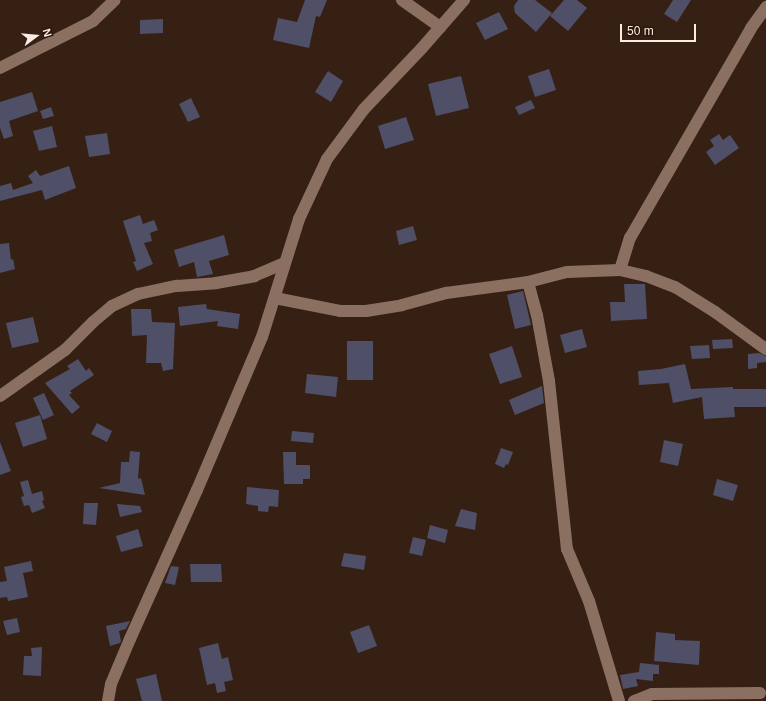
<!DOCTYPE html>
<style>
body{margin:0}
#map{position:relative;width:766px;height:701px;overflow:hidden;background:#362014;font-family:Helvetica,sans-serif}
div>[style]{position:absolute}
.building>*{inset:0;background:#4f4f67}
.minor>*{height:12px;margin:-6px;padding:0 6px;transform-origin:6px;border-radius:6px;background:#8b7062}
span{translate:-50% -50%;white-space:nowrap;text-align:center;line-height:1.15;-webkit-text-stroke:3px #2c170b;paint-order:stroke}
.north{position:absolute;left:16px;top:16px;width:40px;height:40px;-webkit-text-stroke:3px #2c170b;paint-order:stroke;rotate:74deg;font-size:11px;font-weight:700;line-height:16px;text-align:center;color:#faebe3}
.north::after{content:'';display:block;margin:auto;width:14px;height:18px;background:#faebe3;clip-path:polygon(50% 0,100% 100%,50% 72%,0 100%)}
.scale{position:absolute;left:620px;top:24px;width:76px;height:18px;box-sizing:border-box;border:2px solid #faebe3;border-top:0;padding-left:5px;font-size:12px;line-height:14px;white-space:nowrap;color:#faebe3;-webkit-text-stroke:3px #2c170b;paint-order:stroke}
</style>
<div id="map">
<div class="building">
<i style="clip-path:polygon(305px 0,327px 0,320px 17px,316px 16px,309px 48px,273px 40px,278px 18px,297px 22px)"></i>
<i style="clip-path:polygon(518px 0,535px 0,552px 13px,536px 32px,515px 13px,514px 6px)"></i>
<i style="clip-path:polygon(564px 0,577px 0,587px 8px,568px 31px,550px 16px)"></i>
<i style="clip-path:polygon(673px 0,691px 0,677px 22px,664px 14px)"></i>
<i style="clip-path:polygon(499px 12px,508px 29px,485px 40px,476px 23px)"></i>
<i style="clip-path:polygon(163px 19px,163px 33px,140px 34px,140px 20px)"></i>
<i style="clip-path:polygon(549px 69px,556px 90px,535px 97px,528px 76px)"></i>
<i style="clip-path:polygon(328px 71px,343px 81px,331px 102px,315px 92px)"></i>
<i style="clip-path:polygon(461px 76px,469px 108px,436px 116px,428px 84px)"></i>
<i style="clip-path:polygon(32px 92px,38px 111px,9px 121px,13px 136px,4px 139px,0 128px,0 102px)"></i>
<i style="clip-path:polygon(191px 98px,200px 117px,188px 122px,179px 104px)"></i>
<i style="clip-path:polygon(531px 100px,535px 108px,519px 115px,515px 107px)"></i>
<i style="clip-path:polygon(51px 107px,54px 116px,43px 119px,40px 111px)"></i>
<i style="clip-path:polygon(406px 117px,414px 140px,385px 149px,378px 126px)"></i>
<i style="clip-path:polygon(52px 126px,57px 147px,39px 151px,33px 131px)"></i>
<i style="clip-path:polygon(107px 133px,110px 154px,89px 157px,85px 136px)"></i>
<i style="clip-path:polygon(719px 134px,723px 140px,730px 135px,739px 148px,715px 165px,706px 152px,714px 146px,710px 140px)"></i>
<i style="clip-path:polygon(69px 166px,76px 188px,45px 200px,42px 190px,0 201px,0 186px,11px 183px,13px 190px,33px 183px,28px 176px,36px 170px,40px 176px)"></i>
<i style="clip-path:polygon(140px 215px,143px 224px,154px 220px,158px 230px,150px 233px,152px 241px,144px 243px,153px 264px,137px 271px,133px 262px,136px 261px,123px 221px)"></i>
<i style="clip-path:polygon(413px 226px,417px 240px,399px 245px,396px 231px)"></i>
<i style="clip-path:polygon(224px 235px,229px 255px,209px 261px,213px 274px,197px 277px,194px 262px,179px 267px,174px 250px)"></i>
<i style="clip-path:polygon(9px 243px,11px 260px,13px 259px,15px 269px,0 273px,0 244px)"></i>
<i style="clip-path:polygon(624px 284px,645px 284px,647px 319px,611px 321px,610px 302px,625px 302px)"></i>
<i style="clip-path:polygon(523px 291px,531px 325px,515px 329px,507px 295px)"></i>
<i style="clip-path:polygon(206px 304px,207px 309px,240px 314px,238px 329px,217px 326px,218px 321px,180px 326px,178px 307px)"></i>
<i style="clip-path:polygon(131px 309px,151px 309px,152px 322px,175px 323px,173px 369px,163px 371px,161px 363px,146px 363px,147px 335px,132px 336px)"></i>
<i style="clip-path:polygon(33px 317px,39px 342px,12px 348px,6px 323px)"></i>
<i style="clip-path:polygon(582px 329px,587px 347px,565px 353px,560px 335px)"></i>
<i style="clip-path:polygon(732px 339px,733px 348px,713px 349px,712px 340px)"></i>
<i style="clip-path:polygon(347px 341px,373px 341px,373px 380px,347px 380px)"></i>
<i style="clip-path:polygon(709px 345px,710px 358px,692px 359px,690px 346px)"></i>
<i style="clip-path:polygon(512px 346px,522px 377px,500px 384px,489px 354px)"></i>
<i style="clip-path:polygon(759px 353px,766px 356px,766px 362px,757px 363px,757px 368px,748px 369px,748px 354px)"></i>
<i style="clip-path:polygon(78px 359px,86px 371px,89px 368px,94px 375px,70px 391px,72px 393px,69px 395px,80px 407px,72px 414px,45px 383px,70px 369px,67px 366px)"></i>
<i style="clip-path:polygon(685px 364px,691px 389px,733px 387px,733px 389px,766px 389px,766px 407px,734px 407px,735px 417px,704px 419px,702px 397px,673px 403px,669px 383px,639px 385px,638px 371px,661px 369px)"></i>
<i style="clip-path:polygon(307px 374px,338px 377px,336px 397px,305px 393px)"></i>
<i style="clip-path:polygon(542px 386px,544px 403px,515px 415px,509px 400px)"></i>
<i style="clip-path:polygon(44px 393px,54px 415px,43px 420px,33px 398px)"></i>
<i style="clip-path:polygon(40px 415px,47px 439px,23px 447px,15px 423px)"></i>
<i style="clip-path:polygon(97px 423px,112px 431px,107px 442px,91px 434px)"></i>
<i style="clip-path:polygon(292px 431px,314px 433px,313px 443px,291px 441px)"></i>
<i style="clip-path:polygon(664px 440px,683px 444px,678px 466px,660px 462px)"></i>
<i style="clip-path:polygon(0 442px,11px 471px,0 475px)"></i>
<i style="clip-path:polygon(501px 448px,513px 452px,508px 465px,506px 464px,504px 468px,495px 464px)"></i>
<i style="clip-path:polygon(130px 451px,140px 452px,138px 479px,141px 478px,145px 495px,99px 488px,120px 483px,121px 462px,129px 462px)"></i>
<i style="clip-path:polygon(283px 452px,296px 452px,296px 465px,310px 465px,310px 479px,303px 479px,303px 484px,284px 484px)"></i>
<i style="clip-path:polygon(717px 479px,738px 485px,733px 501px,713px 495px)"></i>
<i style="clip-path:polygon(28px 480px,32px 494px,42px 491px,44px 500px,42px 501px,45px 508px,32px 513px,29px 505px,24px 506px,21px 497px,24px 496px,20px 482px)"></i>
<i style="clip-path:polygon(247px 487px,279px 490px,278px 507px,269px 506px,268px 512px,258px 511px,258px 506px,246px 504px)"></i>
<i style="clip-path:polygon(84px 503px,98px 503px,96px 525px,83px 524px)"></i>
<i style="clip-path:polygon(117px 504px,140px 506px,142px 512px,120px 517px)"></i>
<i style="clip-path:polygon(461px 509px,477px 513px,475px 530px,455px 526px)"></i>
<i style="clip-path:polygon(430px 525px,448px 530px,445px 543px,427px 538px)"></i>
<i style="clip-path:polygon(138px 529px,143px 546px,121px 552px,116px 536px)"></i>
<i style="clip-path:polygon(413px 537px,426px 540px,422px 556px,409px 553px)"></i>
<i style="clip-path:polygon(344px 553px,366px 556px,364px 570px,341px 566px)"></i>
<i style="clip-path:polygon(31px 561px,33px 571px,23px 573px,28px 597px,8px 601px,7px 597px,0 598px,0 582px,7px 581px,4px 567px)"></i>
<i style="clip-path:polygon(190px 564px,221px 564px,222px 582px,191px 582px)"></i>
<i style="clip-path:polygon(171px 566px,179px 567px,175px 585px,165px 583px)"></i>
<i style="clip-path:polygon(17px 618px,20px 632px,7px 635px,3px 621px)"></i>
<i style="clip-path:polygon(130px 621px,126px 629px,119px 631px,121px 641px,120px 643px,110px 646px,106px 626px)"></i>
<i style="clip-path:polygon(369px 625px,377px 646px,358px 653px,350px 632px)"></i>
<i style="clip-path:polygon(656px 632px,675px 634px,675px 640px,700px 641px,699px 665px,654px 661px)"></i>
<i style="clip-path:polygon(218px 643px,222px 659px,228px 657px,233px 680px,224px 682px,226px 691px,217px 693px,215px 683px,207px 685px,199px 648px)"></i>
<i style="clip-path:polygon(42px 647px,41px 676px,23px 675px,24px 656px,32px 656px,31px 648px)"></i>
<i style="clip-path:polygon(640px 663px,659px 665px,659px 674px,653px 674px,653px 681px,636px 679px,638px 686px,623px 689px,620px 675px,639px 672px)"></i>
<i style="clip-path:polygon(156px 674px,162px 701px,142px 701px,136px 679px)"></i>
</div>
<div class="minor">
<i style="left:402px;top:0;width:47px;rotate:35.4deg"></i>
<i style="left:0;top:68px;width:104px;rotate:-26.8deg"></i>
<i style="left:93px;top:21px;width:30px;rotate:-44deg"></i>
<i style="left:620px;top:270px;width:34px;rotate:-73deg"></i>
<i style="left:630px;top:238px;width:242px;rotate:-60deg"></i>
<i style="left:751px;top:28px;width:26px;rotate:-54deg"></i>
<i style="left:528px;top:282px;width:34px;rotate:75deg"></i>
<i style="left:537px;top:315px;width:67px;rotate:79.7deg"></i>
<i style="left:549px;top:381px;width:169px;rotate:83.9deg"></i>
<i style="left:567px;top:549px;width:56px;rotate:67.1deg"></i>
<i style="left:589px;top:601px;width:104px;rotate:73.3deg"></i>
<i style="left:275px;top:298px;width:66px;rotate:11.3deg"></i>
<i style="left:340px;top:311px;width:26px"></i>
<i style="left:366px;top:311px;width:36px;rotate:-9deg"></i>
<i style="left:402px;top:305px;width:46px;rotate:-15.3deg"></i>
<i style="left:446px;top:293px;width:83px;rotate:-7.6deg"></i>
<i style="left:528px;top:282px;width:40px;rotate:-14.4deg"></i>
<i style="left:567px;top:272px;width:53px;rotate:-2.2deg"></i>
<i style="left:620px;top:270px;width:27px;rotate:13deg"></i>
<i style="left:646px;top:276px;width:31px;rotate:21deg"></i>
<i style="left:675px;top:287px;width:47px;rotate:32deg"></i>
<i style="left:715px;top:312px;width:63px;rotate:36deg"></i>
<i style="left:0;top:396px;width:80px;rotate:-35.3deg"></i>
<i style="left:65px;top:350px;width:40px;rotate:-45deg"></i>
<i style="left:93px;top:322px;width:25px;rotate:-40deg"></i>
<i style="left:112px;top:306px;width:29px;rotate:-25deg"></i>
<i style="left:138px;top:294px;width:40px;rotate:-12deg"></i>
<i style="left:177px;top:286px;width:39px;rotate:-4deg"></i>
<i style="left:216px;top:283px;width:39px;rotate:-10deg"></i>
<i style="left:254px;top:276px;width:33px;rotate:-23deg"></i>
<i style="left:108px;top:701px;width:17px;rotate:-80deg"></i>
<i style="left:111px;top:684px;width:49px;rotate:-67.1deg"></i>
<i style="left:130px;top:639px;width:163px;rotate:-65.8deg"></i>
<i style="left:197px;top:490px;width:166px;rotate:-67deg"></i>
<i style="left:262px;top:337px;width:124px;rotate:-72.6deg"></i>
<i style="left:299px;top:219px;width:66px;rotate:-65deg"></i>
<i style="left:327px;top:159px;width:62px;rotate:-53.5deg"></i>
<i style="left:364px;top:109px;width:84px;rotate:-46.4deg"></i>
<i style="left:422px;top:48px;width:64px;rotate:-48.8deg"></i>
<i style="left:634px;top:701px;width:19px;rotate:-21deg"></i>
<i style="left:652px;top:694px;width:108px;rotate:-0.5deg"></i>
</div>
<div class="north">N</div>
<div class="scale">50 m</div>
</div>
